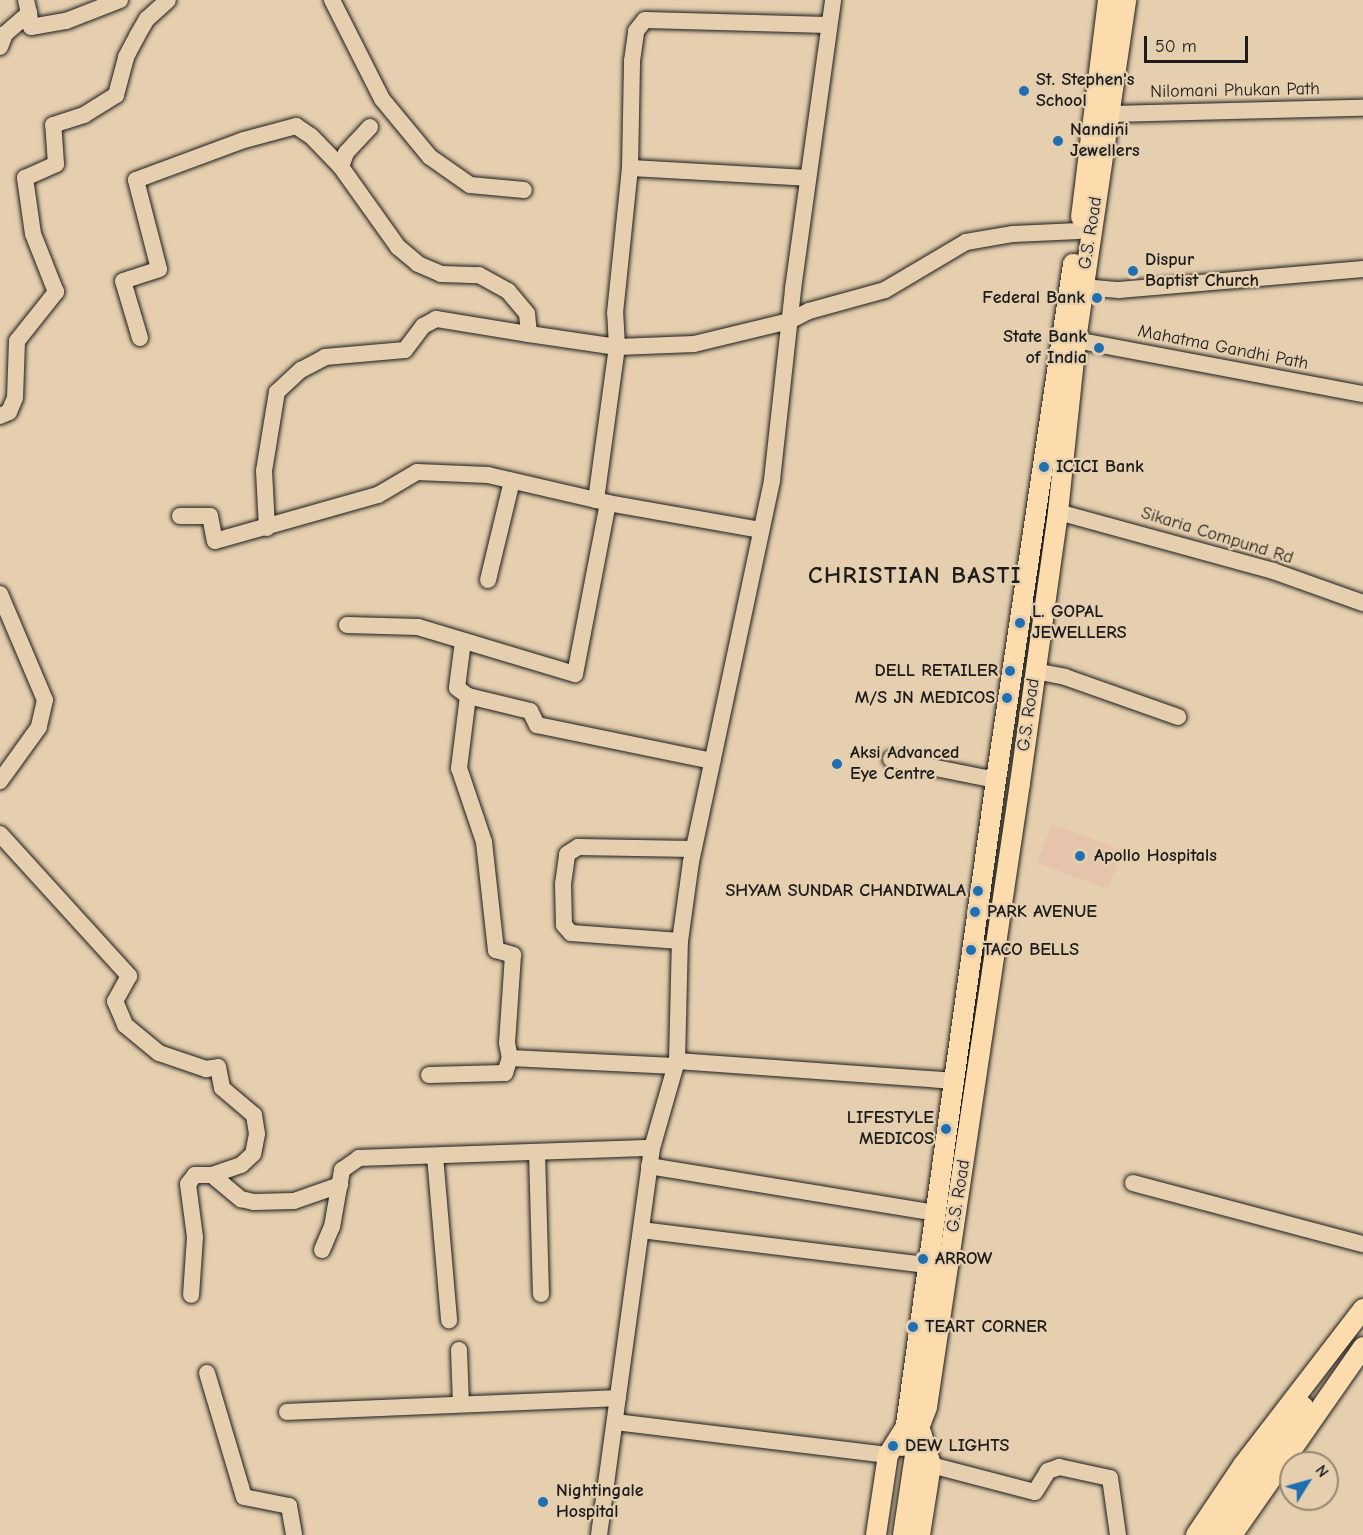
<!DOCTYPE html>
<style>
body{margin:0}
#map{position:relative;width:1363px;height:1535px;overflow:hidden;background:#e5cfae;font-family:"Comic Neue",sans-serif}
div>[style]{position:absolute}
.built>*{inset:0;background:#e6c4ac}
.roads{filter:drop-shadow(0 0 2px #1c1c1c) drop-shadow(0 0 2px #1c1c1c)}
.minor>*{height:16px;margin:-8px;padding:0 8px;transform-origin:8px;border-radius:8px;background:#e5cfae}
.major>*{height:20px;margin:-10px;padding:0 10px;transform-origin:10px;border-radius:10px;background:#fcdcac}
.dots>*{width:16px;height:16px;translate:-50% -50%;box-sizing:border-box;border:3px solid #e5cfae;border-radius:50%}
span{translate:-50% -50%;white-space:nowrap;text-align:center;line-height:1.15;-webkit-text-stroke:4.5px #e5cfae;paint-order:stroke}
.poi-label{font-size:18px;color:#1c1c1c;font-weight:700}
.left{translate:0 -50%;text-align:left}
.right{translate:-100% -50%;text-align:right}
.street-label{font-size:18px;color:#1c1c1c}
.district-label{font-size:24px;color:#1c1c1c;font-weight:700;letter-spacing:1.5px}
.north{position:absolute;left:1279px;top:1451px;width:60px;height:60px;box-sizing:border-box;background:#e5cfae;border:2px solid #958774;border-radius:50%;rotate:53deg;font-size:16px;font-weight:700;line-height:24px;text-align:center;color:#1c1c1c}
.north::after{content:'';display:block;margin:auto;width:21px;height:27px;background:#1f6fb2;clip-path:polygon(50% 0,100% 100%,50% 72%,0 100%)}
.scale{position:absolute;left:1144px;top:36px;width:104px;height:27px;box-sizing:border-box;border:3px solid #1c1c1c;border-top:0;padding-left:8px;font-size:18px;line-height:21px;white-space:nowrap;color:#1c1c1c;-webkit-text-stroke:4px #e5cfae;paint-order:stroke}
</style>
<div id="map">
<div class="built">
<i style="clip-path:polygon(1052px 824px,1122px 850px,1108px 889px,1037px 863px)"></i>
</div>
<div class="roads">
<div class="minor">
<i style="left:332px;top:0;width:111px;rotate:63.2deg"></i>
<i style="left:382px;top:99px;width:75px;rotate:50.4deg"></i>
<i style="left:430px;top:157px;width:49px;rotate:35deg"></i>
<i style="left:470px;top:185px;width:54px;rotate:5.3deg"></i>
<i style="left:29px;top:13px;width:14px;rotate:82deg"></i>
<i style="left:31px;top:27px;width:36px;rotate:-10deg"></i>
<i style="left:66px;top:21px;width:58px;rotate:-21.3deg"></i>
<i style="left:0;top:47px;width:14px;rotate:-69deg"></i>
<i style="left:5px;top:34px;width:32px;rotate:-41deg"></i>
<i style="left:29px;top:13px;width:13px;rotate:-103deg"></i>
<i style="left:1109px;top:114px;width:254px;rotate:-1.4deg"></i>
<i style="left:370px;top:127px;width:35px;rotate:133deg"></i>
<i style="left:346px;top:153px;width:15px;rotate:110deg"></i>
<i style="left:341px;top:167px;width:98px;rotate:54.5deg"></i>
<i style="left:398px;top:247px;width:26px;rotate:40deg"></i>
<i style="left:418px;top:264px;width:25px;rotate:23deg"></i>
<i style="left:441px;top:274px;width:38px;rotate:2deg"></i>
<i style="left:479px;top:275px;width:33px;rotate:29deg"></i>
<i style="left:508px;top:291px;width:30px;rotate:50deg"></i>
<i style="left:527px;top:314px;width:20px;rotate:84deg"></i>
<i style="left:529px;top:334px;width:89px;rotate:8.4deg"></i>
<i style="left:617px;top:347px;width:77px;rotate:-2.2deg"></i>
<i style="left:694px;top:344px;width:98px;rotate:-13.6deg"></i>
<i style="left:789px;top:321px;width:22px;rotate:-27deg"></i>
<i style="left:809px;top:311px;width:79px;rotate:-15.4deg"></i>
<i style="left:885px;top:290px;width:94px;rotate:-30.7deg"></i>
<i style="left:966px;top:242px;width:48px;rotate:-9.7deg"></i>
<i style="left:1013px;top:234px;width:66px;rotate:-2.6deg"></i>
<i style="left:630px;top:168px;width:107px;rotate:-88.9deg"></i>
<i style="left:632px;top:61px;width:30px;rotate:-82deg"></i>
<i style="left:636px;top:31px;width:14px;rotate:-51deg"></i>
<i style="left:645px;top:20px;width:184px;rotate:1.6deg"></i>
<i style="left:1083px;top:287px;width:36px;rotate:5deg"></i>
<i style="left:1119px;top:290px;width:245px;rotate:-4.9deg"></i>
<i style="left:140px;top:338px;width:59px;rotate:-106.6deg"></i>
<i style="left:123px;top:281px;width:38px;rotate:-18deg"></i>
<i style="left:159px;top:269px;width:92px;rotate:-104.5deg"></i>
<i style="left:136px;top:180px;width:115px;rotate:-20.3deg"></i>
<i style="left:244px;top:140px;width:54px;rotate:-15.1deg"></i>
<i style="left:296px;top:126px;width:18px;rotate:34deg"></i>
<i style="left:311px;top:136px;width:43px;rotate:45.9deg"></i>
<i style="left:1076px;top:340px;width:292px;rotate:10.7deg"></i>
<i style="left:0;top:416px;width:10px;rotate:-24deg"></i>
<i style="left:9px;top:412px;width:15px;rotate:-67deg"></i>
<i style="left:15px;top:398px;width:57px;rotate:-88deg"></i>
<i style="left:17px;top:341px;width:63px;rotate:-51.5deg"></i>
<i style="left:56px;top:292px;width:62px;rotate:-111.6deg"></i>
<i style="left:33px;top:234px;width:57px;rotate:-98.1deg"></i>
<i style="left:25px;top:178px;width:34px;rotate:-24deg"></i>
<i style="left:56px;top:164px;width:39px;rotate:-94deg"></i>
<i style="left:53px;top:125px;width:33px;rotate:-18deg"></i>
<i style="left:84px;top:115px;width:38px;rotate:-32deg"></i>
<i style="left:116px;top:95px;width:39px;rotate:-75deg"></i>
<i style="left:126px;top:57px;width:24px;rotate:-62deg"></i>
<i style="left:137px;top:36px;width:20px;rotate:-60deg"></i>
<i style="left:147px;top:19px;width:28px;rotate:-42deg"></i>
<i style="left:608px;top:503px;width:155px;rotate:10deg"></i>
<i style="left:1058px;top:512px;width:223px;rotate:15.3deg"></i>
<i style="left:1273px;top:571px;width:96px;rotate:19.6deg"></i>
<i style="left:180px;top:516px;width:30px"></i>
<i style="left:210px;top:516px;width:25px;rotate:79deg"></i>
<i style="left:215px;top:541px;width:169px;rotate:-15.8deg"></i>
<i style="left:378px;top:495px;width:45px;rotate:-30.5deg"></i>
<i style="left:417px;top:472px;width:71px;rotate:2.4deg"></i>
<i style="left:488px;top:475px;width:111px;rotate:13deg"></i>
<i style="left:267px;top:528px;width:57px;rotate:-93deg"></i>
<i style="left:264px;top:471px;width:80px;rotate:-80.7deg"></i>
<i style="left:277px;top:392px;width:33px;rotate:-43deg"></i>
<i style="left:301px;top:370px;width:27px;rotate:-28deg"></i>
<i style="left:325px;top:357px;width:80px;rotate:-5deg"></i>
<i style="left:405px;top:350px;width:30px;rotate:-53deg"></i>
<i style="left:423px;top:326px;width:15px;rotate:-28deg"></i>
<i style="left:436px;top:319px;width:94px;rotate:9.2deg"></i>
<i style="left:488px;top:580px;width:102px;rotate:-76.4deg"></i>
<i style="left:0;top:594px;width:115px;rotate:67deg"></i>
<i style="left:45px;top:700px;width:28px;rotate:103deg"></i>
<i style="left:39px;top:727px;width:67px;rotate:125.8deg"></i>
<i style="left:347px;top:625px;width:71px;rotate:1.6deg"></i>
<i style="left:418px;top:627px;width:164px;rotate:16.7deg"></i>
<i style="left:575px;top:674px;width:174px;rotate:-79.1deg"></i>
<i style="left:608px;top:503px;width:12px;rotate:-166deg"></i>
<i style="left:596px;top:500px;width:154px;rotate:-82.2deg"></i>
<i style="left:617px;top:347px;width:34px;rotate:-93deg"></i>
<i style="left:615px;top:313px;width:146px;rotate:-84.1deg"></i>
<i style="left:630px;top:168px;width:178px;rotate:3.2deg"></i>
<i style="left:463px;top:641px;width:47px;rotate:97.3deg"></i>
<i style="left:457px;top:688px;width:14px;rotate:36deg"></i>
<i style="left:468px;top:696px;width:73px;rotate:97.1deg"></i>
<i style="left:459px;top:768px;width:78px;rotate:71.3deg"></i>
<i style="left:484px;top:842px;width:109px;rotate:83.7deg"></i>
<i style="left:496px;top:950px;width:18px;rotate:16deg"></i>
<i style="left:513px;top:955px;width:88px;rotate:93.9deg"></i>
<i style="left:507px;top:1043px;width:15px;rotate:79deg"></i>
<i style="left:510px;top:1058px;width:165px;rotate:2.8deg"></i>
<i style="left:1035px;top:671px;width:31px;rotate:11deg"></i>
<i style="left:1065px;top:677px;width:120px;rotate:19.5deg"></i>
<i style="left:468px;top:696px;width:64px;rotate:13.6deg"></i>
<i style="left:530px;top:711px;width:16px;rotate:63deg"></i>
<i style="left:537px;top:725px;width:179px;rotate:11.6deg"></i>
<i style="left:891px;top:759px;width:107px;rotate:11.3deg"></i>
<i style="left:0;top:834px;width:192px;rotate:47.7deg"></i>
<i style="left:129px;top:976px;width:29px;rotate:119deg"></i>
<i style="left:115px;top:1001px;width:26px;rotate:67deg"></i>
<i style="left:125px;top:1025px;width:44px;rotate:39.5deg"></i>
<i style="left:159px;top:1053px;width:50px;rotate:18.8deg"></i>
<i style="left:206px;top:1069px;width:12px;rotate:-9deg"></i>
<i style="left:218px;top:1067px;width:21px;rotate:79deg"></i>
<i style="left:222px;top:1088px;width:42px;rotate:40.2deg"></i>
<i style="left:254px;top:1115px;width:19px;rotate:81deg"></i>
<i style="left:257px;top:1134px;width:20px;rotate:101deg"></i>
<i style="left:253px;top:1154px;width:16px;rotate:137deg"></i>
<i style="left:241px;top:1165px;width:31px;rotate:161deg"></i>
<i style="left:212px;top:1175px;width:17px;rotate:180deg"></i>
<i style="left:195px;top:1175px;width:11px;rotate:128deg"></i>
<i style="left:188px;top:1184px;width:53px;rotate:82.5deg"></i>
<i style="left:195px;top:1237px;width:58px;rotate:93.9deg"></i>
<i style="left:680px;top:941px;width:109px;rotate:-175.8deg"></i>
<i style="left:571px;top:933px;width:11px;rotate:-131deg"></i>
<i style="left:564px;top:925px;width:41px;rotate:-91.4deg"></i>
<i style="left:563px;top:884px;width:30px;rotate:-82deg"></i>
<i style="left:567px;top:854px;width:13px;rotate:-32deg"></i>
<i style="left:578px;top:847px;width:115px;rotate:1deg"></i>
<i style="left:677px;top:1061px;width:279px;rotate:4.1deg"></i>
<i style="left:429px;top:1075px;width:76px;rotate:-1.5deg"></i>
<i style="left:505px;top:1073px;width:16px;rotate:-72deg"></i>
<i style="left:537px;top:1152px;width:142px;rotate:88.4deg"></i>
<i style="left:435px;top:1156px;width:165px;rotate:85.1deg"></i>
<i style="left:649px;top:1166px;width:290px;rotate:9.3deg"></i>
<i style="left:212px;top:1175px;width:38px;rotate:40deg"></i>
<i style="left:241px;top:1199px;width:13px;rotate:13deg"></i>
<i style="left:254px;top:1202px;width:40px;rotate:-1.4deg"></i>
<i style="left:294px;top:1201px;width:49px;rotate:-19.2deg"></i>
<i style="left:1133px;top:1183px;width:238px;rotate:14.9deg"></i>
<i style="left:641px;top:1230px;width:288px;rotate:7deg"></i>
<i style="left:322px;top:1250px;width:25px;rotate:-67deg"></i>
<i style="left:332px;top:1227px;width:58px;rotate:-80deg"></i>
<i style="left:342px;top:1170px;width:21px;rotate:-35deg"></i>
<i style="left:359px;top:1158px;width:293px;rotate:-2deg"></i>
<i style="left:459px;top:1350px;width:54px;rotate:87.9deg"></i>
<i style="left:207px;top:1373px;width:129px;rotate:73.4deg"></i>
<i style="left:244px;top:1497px;width:46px;rotate:11.3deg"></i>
<i style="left:289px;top:1506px;width:29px;rotate:80deg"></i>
<i style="left:287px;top:1412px;width:331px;rotate:-2.4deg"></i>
<i style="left:615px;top:1422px;width:275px;rotate:6.9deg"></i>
<i style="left:931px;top:1465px;width:107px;rotate:14.6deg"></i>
<i style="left:1035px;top:1492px;width:25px;rotate:-58deg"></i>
<i style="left:1048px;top:1471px;width:12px;rotate:-20deg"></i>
<i style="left:1059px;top:1467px;width:52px;rotate:12.2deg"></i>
<i style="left:1110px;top:1478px;width:58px;rotate:82deg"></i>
<i style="left:599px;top:1535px;width:391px;rotate:-82.2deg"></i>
<i style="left:652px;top:1148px;width:91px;rotate:-74deg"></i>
<i style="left:677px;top:1061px;width:120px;rotate:-88.6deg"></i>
<i style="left:680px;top:941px;width:80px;rotate:-82.1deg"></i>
<i style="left:691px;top:862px;width:390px;rotate:-78deg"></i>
<i style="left:772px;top:480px;width:192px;rotate:-83.7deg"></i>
<i style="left:793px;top:289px;width:292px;rotate:-82.1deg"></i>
</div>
<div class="major">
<i style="left:1081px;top:217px;width:219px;rotate:-82.9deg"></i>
<i style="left:903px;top:1446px;width:672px;rotate:-82.05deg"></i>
<i style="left:996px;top:780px;width:522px;rotate:-81.51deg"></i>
<i style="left:876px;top:1535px;width:81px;rotate:-81.5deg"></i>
<i style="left:888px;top:1455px;width:31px;rotate:-58deg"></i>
<i style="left:903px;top:1535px;width:108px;rotate:-81.5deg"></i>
<i style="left:919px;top:1428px;width:22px;rotate:-69deg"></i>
<i style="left:927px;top:1407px;width:631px;rotate:-81.52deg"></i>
<i style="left:1020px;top:783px;width:274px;rotate:-82deg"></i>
<i style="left:1058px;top:512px;width:173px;rotate:-84deg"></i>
<i style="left:1076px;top:340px;width:344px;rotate:-81.6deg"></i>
<i style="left:920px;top:1535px;width:71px;rotate:-81.1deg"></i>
<i style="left:931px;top:1465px;width:34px;rotate:-107deg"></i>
<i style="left:1196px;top:1535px;width:84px;rotate:-56.1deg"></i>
<i style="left:1243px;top:1465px;width:197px;rotate:-52.4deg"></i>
<i style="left:1215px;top:1535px;width:156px;rotate:-55.7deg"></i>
<i style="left:1232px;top:1535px;width:229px;rotate:-55.1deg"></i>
</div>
</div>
<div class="dots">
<i style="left:1024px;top:91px;background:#1f6fb2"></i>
<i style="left:1058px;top:141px;background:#1f6fb2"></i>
<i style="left:1133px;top:271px;background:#1f6fb2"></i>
<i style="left:1097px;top:298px;background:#1f6fb2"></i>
<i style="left:1099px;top:348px;background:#1f6fb2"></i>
<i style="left:1044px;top:467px;background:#1f6fb2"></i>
<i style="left:1020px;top:623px;background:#1f6fb2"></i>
<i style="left:1010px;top:671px;background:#1f6fb2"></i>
<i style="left:1007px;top:698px;background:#1f6fb2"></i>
<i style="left:837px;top:764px;background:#1f6fb2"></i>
<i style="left:1080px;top:856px;background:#1f6fb2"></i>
<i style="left:978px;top:891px;background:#1f6fb2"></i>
<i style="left:975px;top:912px;background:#1f6fb2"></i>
<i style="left:971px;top:950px;background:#1f6fb2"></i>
<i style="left:946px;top:1129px;background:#1f6fb2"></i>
<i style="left:923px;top:1259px;background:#1f6fb2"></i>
<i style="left:913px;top:1327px;background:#1f6fb2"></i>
<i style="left:893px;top:1446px;background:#1f6fb2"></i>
<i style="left:543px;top:1502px;background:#1f6fb2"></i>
</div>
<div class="poi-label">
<span class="left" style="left:1036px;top:91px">St. Stephen's<br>School</span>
<span class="left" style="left:1070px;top:141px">Nandini<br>Jewellers</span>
<span class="left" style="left:1145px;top:271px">Dispur<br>Baptist Church</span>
<span class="right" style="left:1085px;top:298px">Federal Bank</span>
<span class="right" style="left:1087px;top:348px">State Bank<br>of India</span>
<span class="left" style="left:1056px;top:467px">ICICI Bank</span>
<span class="left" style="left:1032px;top:623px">L. GOPAL<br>JEWELLERS</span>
<span class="right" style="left:998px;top:671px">DELL RETAILER</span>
<span class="right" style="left:995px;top:698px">M/S JN MEDICOS</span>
<span class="left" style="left:850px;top:764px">Aksi Advanced<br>Eye Centre</span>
<span class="left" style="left:1094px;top:856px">Apollo Hospitals</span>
<span class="right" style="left:966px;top:891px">SHYAM SUNDAR CHANDIWALA</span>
<span class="left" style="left:987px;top:912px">PARK AVENUE</span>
<span class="left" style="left:983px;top:950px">TACO BELLS</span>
<span class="right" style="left:934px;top:1129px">LIFESTYLE<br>MEDICOS</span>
<span class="left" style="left:935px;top:1259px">ARROW</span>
<span class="left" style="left:925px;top:1327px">TEART CORNER</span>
<span class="left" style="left:905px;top:1446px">DEW LIGHTS</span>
<span class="left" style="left:556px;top:1502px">Nightingale<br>Hospital</span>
</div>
<div class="street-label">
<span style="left:1235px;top:91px;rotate:-1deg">Nilomani Phukan Path</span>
<span style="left:1091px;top:233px;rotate:-81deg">G.S. Road</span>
<span style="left:1223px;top:348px;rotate:11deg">Mahatma Gandhi Path</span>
<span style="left:1217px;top:536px;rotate:17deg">Sikaria Compund Rd</span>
<span style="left:1029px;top:715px;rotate:-82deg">G.S. Road</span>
<span style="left:959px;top:1196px;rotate:-81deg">G.S. Road</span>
</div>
<div class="district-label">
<span style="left:915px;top:576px">CHRISTIAN BASTI</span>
</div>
<div class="north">N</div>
<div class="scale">50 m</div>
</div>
